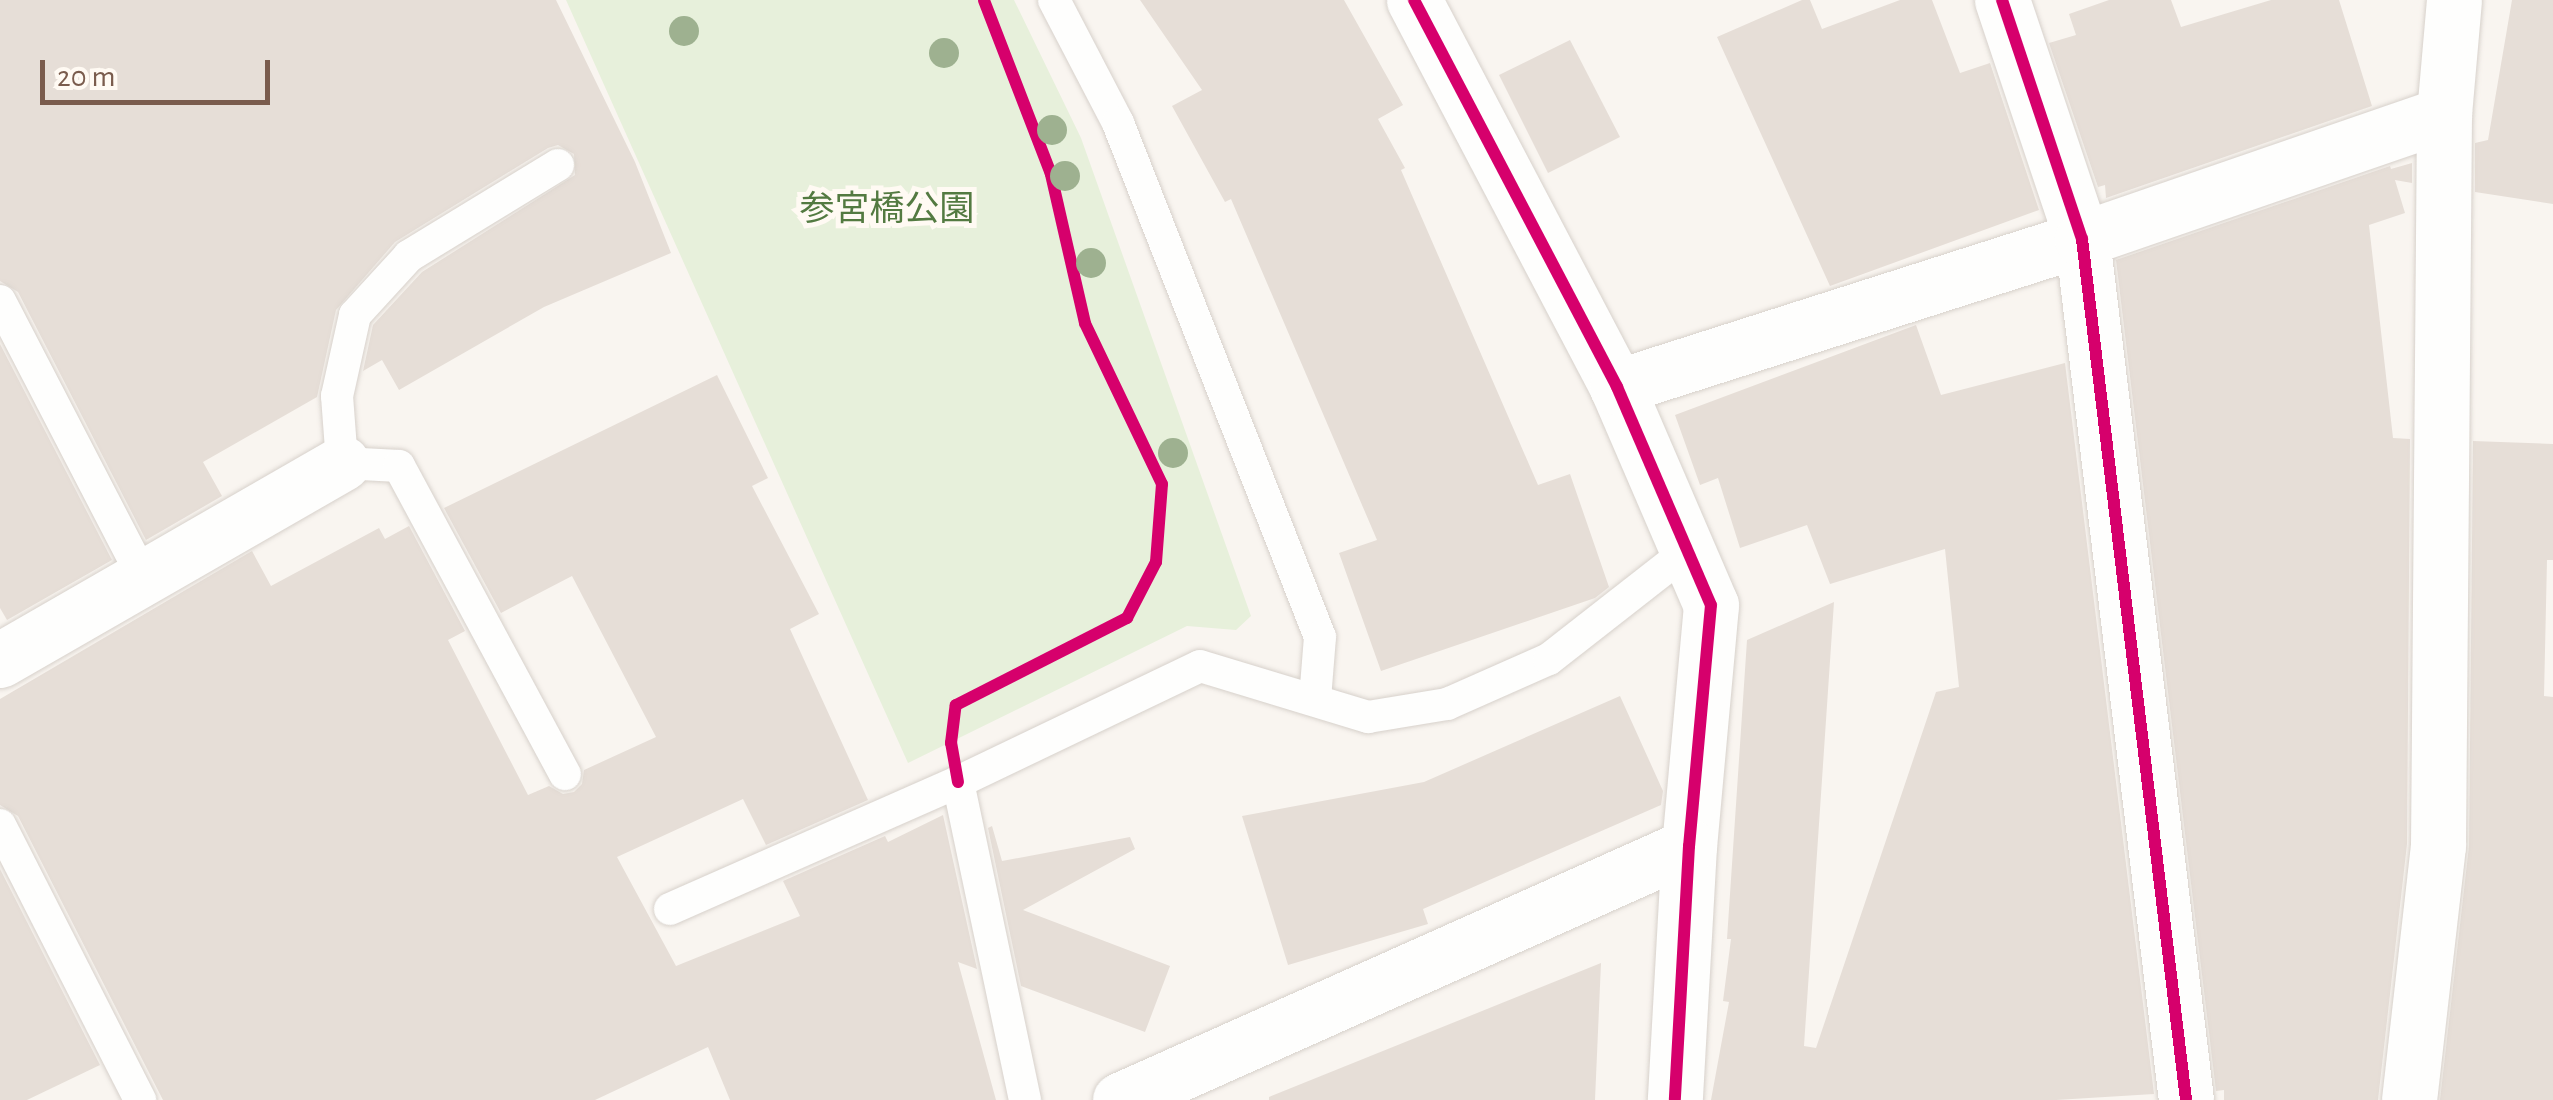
<!DOCTYPE html>
<meta charset="utf-8">
<style>
body{margin:0}
#map{position:relative;width:2553px;height:1100px;overflow:hidden;background:#f9f5f0;font-family:"Alegreya Sans","Noto Sans JP",sans-serif}
div>[style]{position:absolute}
.green>*{inset:0;background:#e7f0db}
.building>*{inset:0;background:#e6ded7}
.roads{filter:drop-shadow(0 0 2px #d7d1cb) drop-shadow(0 0 2px #d7d1cb)}
.lane>*{height:32px;margin:-16px;padding:0 16px;transform-origin:16px;border-radius:16px;background:#fefefd}
.street>*{height:55px;margin:-27.5px;padding:0 27.5px;transform-origin:27.5px;border-radius:27.5px;background:#fefefd}
.cycleway>*{height:12px;margin:-6px;padding:0 6px;transform-origin:6px;border-radius:6px;background:#d6006c}
.trees>*{width:30px;height:30px;margin:-15px;border-radius:50%;background:#9eb190}
span{translate:-50% -50%;white-space:nowrap;text-align:center;line-height:1.15;-webkit-text-stroke:10px #fffaf3;paint-order:stroke}
.park-label{font-size:35px;color:#537a41}
.scale{position:absolute;left:40px;top:60px;width:230px;height:45px;box-sizing:border-box;border:5px solid #7a5c4d;border-top:0;padding-left:12px;font-size:30px;line-height:35px;white-space:nowrap;color:#7a5c4d;-webkit-text-stroke:8px #fffaf3;paint-order:stroke}
</style>
<div id="map">
<div class="green">
<i style="clip-path:polygon(566px 0,1014px 0,1081px 138px,1251px 616px,1236px 630px,1187px 626px,908px 763px)"></i>
</div>
<div class="building">
<i style="clip-path:polygon(0 0,556px 0,635px 162px,671px 253px,544px 307px,399px 390px,382px 360px,363px 371px,373px 325px,422px 272px,575px 175px,574px 154px,558px 145px,548px 148px,395px 242px,336px 310px,317px 397px,203px 462px,222px 496px,146px 540px,18px 292px,0 281px)"></i>
<i style="clip-path:polygon(1140px 0,1344px 0,1403px 105px,1378px 119px,1405px 168px,1401px 170px,1538px 485px,1570px 474px,1609px 587px,1595px 598px,1381px 671px,1339px 553px,1377px 540px,1231px 199px,1225px 202px,1172px 106px,1202px 90px)"></i>
<i style="clip-path:polygon(1802px 0,1810px 0,1822px 29px,1900px 0,1932px 0,1960px 73px,1990px 63px,2039px 210px,1830px 286px,1717px 37px)"></i>
<i style="clip-path:polygon(2109px 0,2171px 0,2181px 27px,2271px 0,2339px 0,2372px 106px,2106px 198px,2105px 185px,2098px 187px,2049px 43px,2076px 35px,2069px 14px)"></i>
<i style="clip-path:polygon(2512px 0,2553px 0,2553px 204px,2475px 192px,2475px 143px,2488px 140px)"></i>
<i style="clip-path:polygon(1570px 40px,1620px 137px,1548px 173px,1499px 75px)"></i>
<i style="clip-path:polygon(2412px 163px,2412px 183px,2395px 180px,2405px 213px,2369px 225px,2393px 438px,2410px 439px,2407px 844px,2378px 1100px,2224px 1100px,2224px 1090px,2216px 1091px,2116px 260px,2390px 166px,2391px 169px)"></i>
<i style="clip-path:polygon(1916px 325px,1941px 395px,2065px 363px,2154px 1094px,2056px 1100px,1711px 1100px,1729px 1002px,1723px 1001px,1731px 939px,1727px 939px,1747px 640px,1834px 602px,1804px 1046px,1816px 1048px,1936px 692px,1959px 687px,1945px 549px,1830px 584px,1807px 525px,1740px 548px,1718px 478px,1700px 485px,1675px 415px)"></i>
<i style="clip-path:polygon(0 344px,112px 560px,7px 620px,0 608px)"></i>
<i style="clip-path:polygon(717px 375px,768px 478px,752px 486px,819px 614px,790px 629px,868px 800px,766px 845px,743px 799px,617px 857px,676px 966px,800px 916px,783px 881px,885px 836px,888px 842px,943px 815px,977px 969px,958px 962px,996px 1100px,730px 1100px,708px 1047px,595px 1100px,163px 1100px,18px 816px,0 805px,0 699px,252px 551px,271px 586px,379px 528px,385px 539px,409px 526px,465px 631px,448px 640px,528px 795px,549px 786px,563px 794px,574px 792px,582px 784px,584px 770px,656px 737px,572px 576px,501px 613px,444px 508px)"></i>
<i style="clip-path:polygon(2473px 441px,2553px 444px,2553px 560px,2547px 560px,2544px 696px,2553px 697px,2553px 1100px,2440px 1100px,2469px 846px)"></i>
<i style="clip-path:polygon(1620px 696px,1663px 791px,1661px 805px,1423px 909px,1428px 924px,1288px 965px,1242px 816px,1424px 782px)"></i>
<i style="clip-path:polygon(992px 826px,1002px 861px,1130px 837px,1135px 849px,1023px 910px,1170px 966px,1145px 1032px,1021px 986px,988px 828px)"></i>
<i style="clip-path:polygon(0 869px,100px 1065px,27px 1100px,0 1100px)"></i>
<i style="clip-path:polygon(1601px 963px,1595px 1100px,1269px 1100px,1269px 1097px)"></i>
</div>
<div class="roads">
<div class="lane">
<i style="left:1054px;top:0;width:139px;rotate:62.5deg"></i>
<i style="left:1118px;top:123px;width:552px;rotate:68.55deg"></i>
<i style="left:1320px;top:637px;width:62px;rotate:94.6deg"></i>
<i style="left:558px;top:165px;width:175px;rotate:148.6deg"></i>
<i style="left:409px;top:256px;width:80px;rotate:132.5deg"></i>
<i style="left:355px;top:315px;width:83px;rotate:102.5deg"></i>
<i style="left:337px;top:396px;width:67px;rotate:85.7deg"></i>
<i style="left:342px;top:463px;width:57px;rotate:3deg"></i>
<i style="left:399px;top:466px;width:350px;rotate:61.7deg"></i>
<i style="left:0;top:301px;width:311px;rotate:62.6deg"></i>
<i style="left:0;top:825px;width:309px;rotate:63deg"></i>
<i style="left:670px;top:909px;width:315px;rotate:-23.8deg"></i>
<i style="left:1025px;top:1100px;width:325px;rotate:-101.9deg"></i>
<i style="left:958px;top:782px;width:268px;rotate:-25.6deg"></i>
<i style="left:1200px;top:666px;width:176px;rotate:16.9deg"></i>
<i style="left:1368px;top:717px;width:80px;rotate:-9.3deg"></i>
<i style="left:1447px;top:704px;width:111px;rotate:-23.8deg"></i>
<i style="left:1549px;top:659px;width:175px;rotate:-38deg"></i>
</div>
<div class="street">
<i style="left:1414px;top:0;width:437px;rotate:62.3deg"></i>
<i style="left:1617px;top:387px;width:237px;rotate:66.7deg"></i>
<i style="left:1711px;top:605px;width:242px;rotate:95.2deg"></i>
<i style="left:1689px;top:846px;width:254px;rotate:93.2deg"></i>
<i style="left:2002px;top:0;width:252px;rotate:71.5deg"></i>
<i style="left:2082px;top:239px;width:867px;rotate:83.11deg"></i>
<i style="left:1617px;top:387px;width:488px;rotate:-17.7deg"></i>
<i style="left:2082px;top:239px;width:383px;rotate:-19deg"></i>
<i style="left:0;top:660px;width:395px;rotate:-29.9deg"></i>
<i style="left:1120px;top:1100px;width:623px;rotate:-24.06deg"></i>
<i style="left:2409px;top:1100px;width:256px;rotate:-83.5deg"></i>
<i style="left:2438px;top:846px;width:732px;rotate:-89.53deg"></i>
<i style="left:2444px;top:114px;width:114px;rotate:-85deg"></i>
</div>
</div>
<div class="cycleway">
<i style="left:1414px;top:0;width:437px;rotate:62.3deg"></i>
<i style="left:1617px;top:387px;width:237px;rotate:66.7deg"></i>
<i style="left:1711px;top:605px;width:242px;rotate:95.2deg"></i>
<i style="left:1689px;top:846px;width:254px;rotate:93.2deg"></i>
<i style="left:2002px;top:0;width:252px;rotate:71.5deg"></i>
<i style="left:2082px;top:239px;width:867px;rotate:83.11deg"></i>
<i style="left:958px;top:782px;width:40px;rotate:-100deg"></i>
<i style="left:951px;top:743px;width:38px;rotate:-83deg"></i>
<i style="left:956px;top:705px;width:192px;rotate:-27deg"></i>
<i style="left:1127px;top:618px;width:63px;rotate:-62.6deg"></i>
<i style="left:1156px;top:562px;width:78px;rotate:-85.6deg"></i>
<i style="left:1162px;top:484px;width:178px;rotate:-115.6deg"></i>
<i style="left:1085px;top:323px;width:153px;rotate:-102.9deg"></i>
<i style="left:1051px;top:174px;width:186px;rotate:-111.1deg"></i>
</div>
<div class="trees">
<i style="left:684px;top:31px"></i>
<i style="left:944px;top:53px"></i>
<i style="left:1052px;top:130px"></i>
<i style="left:1065px;top:176px"></i>
<i style="left:1091px;top:263px"></i>
<i style="left:1173px;top:453px"></i>
</div>
<div class="park-label">
<span style="left:887px;top:210px">参宮橋公園</span>
</div>
<div class="scale">20 m</div>
</div>
